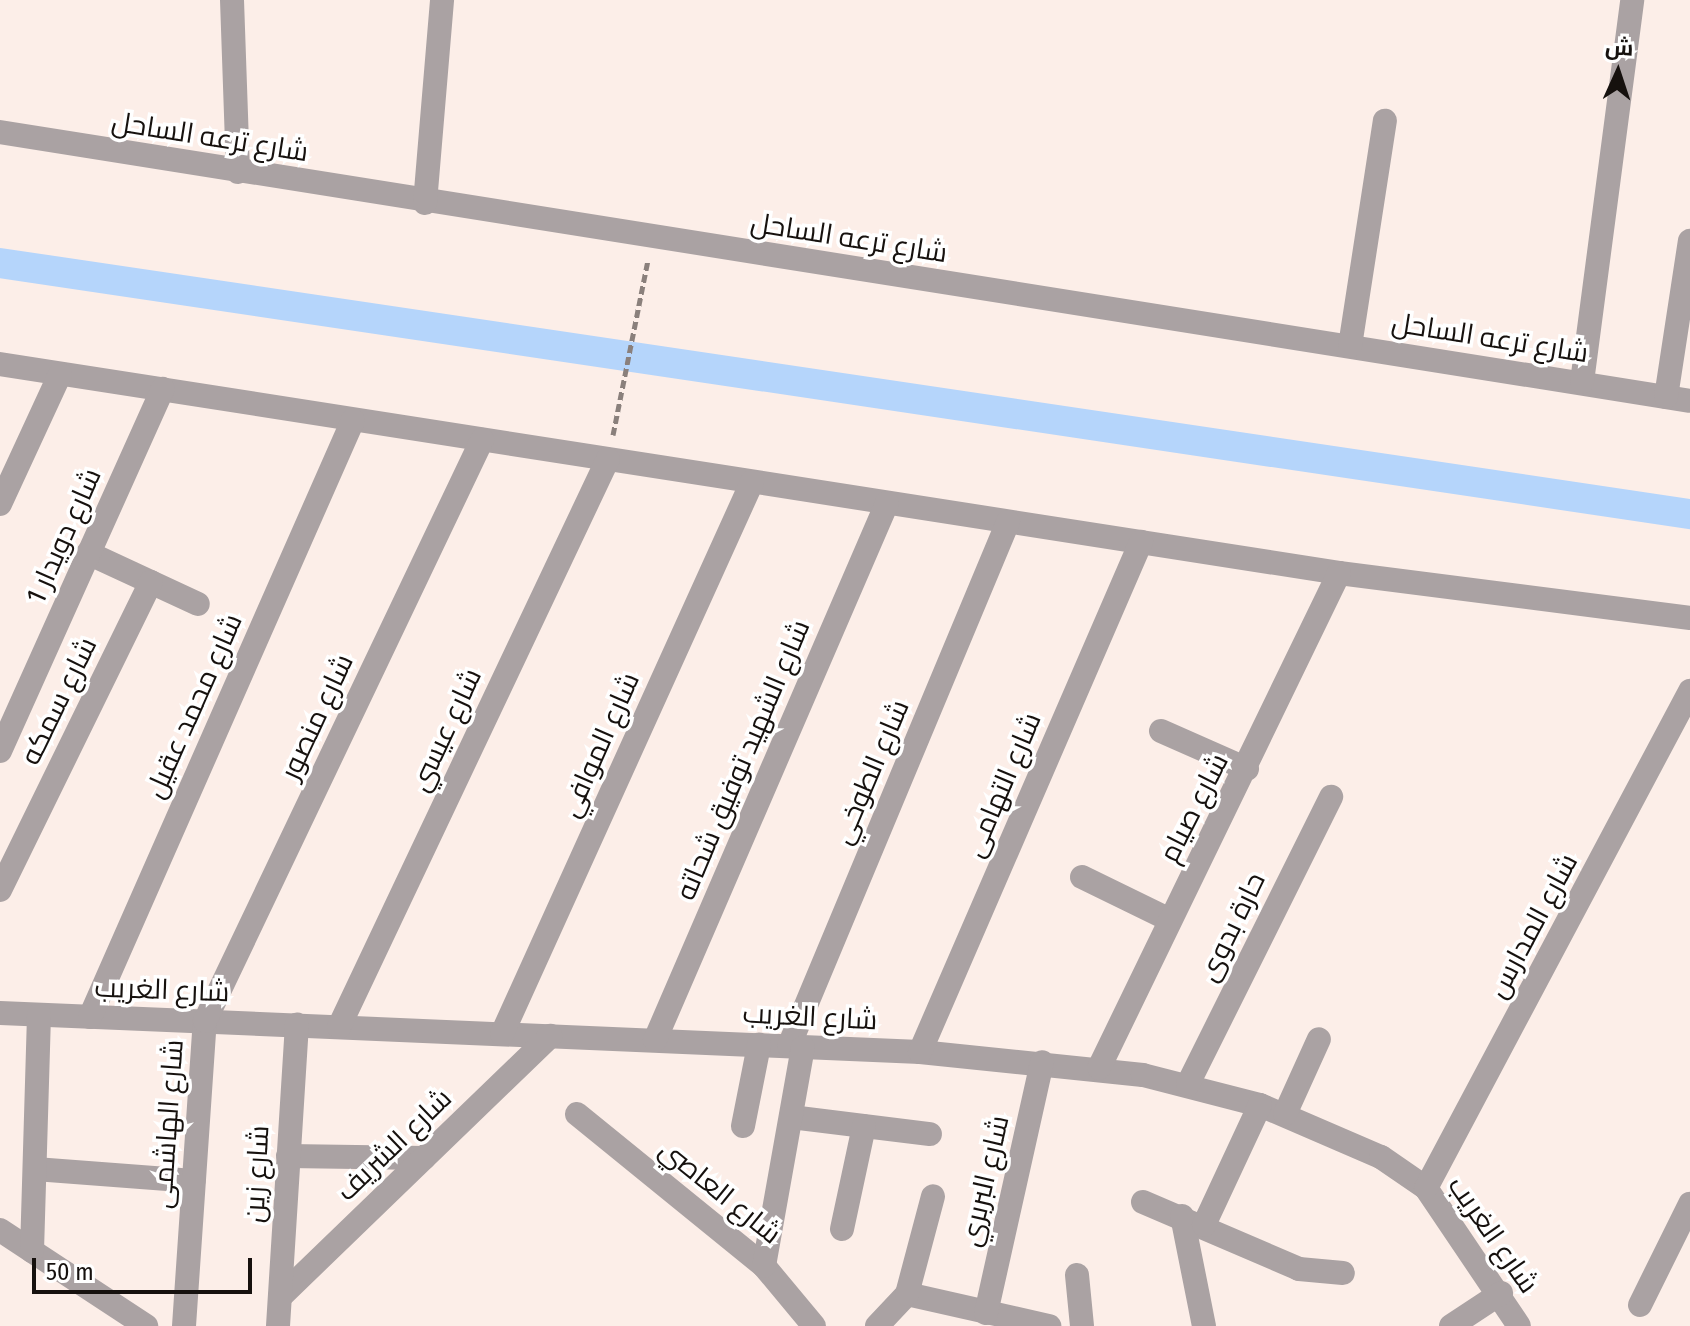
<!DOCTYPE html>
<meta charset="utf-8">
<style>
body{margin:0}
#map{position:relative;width:1690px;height:1326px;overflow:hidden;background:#fceee8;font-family:"Fira Sans Condensed",Cairo,sans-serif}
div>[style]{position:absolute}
.canal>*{height:30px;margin:-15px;padding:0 15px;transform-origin:15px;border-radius:15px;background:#b5d5fb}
.path>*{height:5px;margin-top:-2.5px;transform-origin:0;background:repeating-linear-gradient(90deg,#8a807c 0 8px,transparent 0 12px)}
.minor>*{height:24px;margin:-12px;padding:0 12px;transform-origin:12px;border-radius:12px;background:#aaa2a3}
span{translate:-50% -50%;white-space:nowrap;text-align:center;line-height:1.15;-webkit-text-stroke:7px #fff;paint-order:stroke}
.street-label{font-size:28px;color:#16110e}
.north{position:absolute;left:1578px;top:32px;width:80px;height:80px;-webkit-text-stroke:6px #fff;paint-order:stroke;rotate:3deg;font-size:22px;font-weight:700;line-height:32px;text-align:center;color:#16110e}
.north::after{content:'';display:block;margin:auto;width:28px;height:36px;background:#16110e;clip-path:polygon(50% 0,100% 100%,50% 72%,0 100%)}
.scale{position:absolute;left:32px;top:1258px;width:220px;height:36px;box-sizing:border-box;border:4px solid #16110e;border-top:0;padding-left:10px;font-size:24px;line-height:28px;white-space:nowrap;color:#16110e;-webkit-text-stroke:6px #fff;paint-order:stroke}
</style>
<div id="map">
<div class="canal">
<i style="left:0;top:263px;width:1709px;rotate:8.45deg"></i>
</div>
<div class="path">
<i style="left:613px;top:435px;width:178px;rotate:-78.7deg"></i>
</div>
<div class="minor">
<i style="left:232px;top:0;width:172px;rotate:88deg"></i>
<i style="left:0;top:132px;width:1711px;rotate:9.04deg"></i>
<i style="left:425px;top:203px;width:204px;rotate:-85.2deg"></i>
<i style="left:1350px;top:346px;width:228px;rotate:-81.2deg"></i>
<i style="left:0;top:364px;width:1355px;rotate:8.87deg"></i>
<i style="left:1339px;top:573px;width:354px;rotate:7.3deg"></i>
<i style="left:1582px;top:382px;width:385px;rotate:-82.5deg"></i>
<i style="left:1666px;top:397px;width:158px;rotate:-81.3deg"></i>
<i style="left:0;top:504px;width:143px;rotate:-65.2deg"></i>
<i style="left:88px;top:553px;width:121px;rotate:24.9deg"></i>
<i style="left:1161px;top:731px;width:94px;rotate:23.8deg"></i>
<i style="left:0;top:751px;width:397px;rotate:-65.8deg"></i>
<i style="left:1082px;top:877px;width:98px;rotate:26deg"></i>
<i style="left:0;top:890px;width:343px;rotate:-63.9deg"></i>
<i style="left:0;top:1013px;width:921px;rotate:2.43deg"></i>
<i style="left:920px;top:1052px;width:224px;rotate:5.9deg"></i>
<i style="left:1143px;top:1075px;width:121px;rotate:14.4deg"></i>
<i style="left:1260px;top:1105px;width:132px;rotate:23.3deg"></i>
<i style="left:1381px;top:1157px;width:55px;rotate:34.6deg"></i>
<i style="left:1426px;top:1188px;width:166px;rotate:56deg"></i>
<i style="left:90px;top:1017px;width:652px;rotate:-66.22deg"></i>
<i style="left:339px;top:1027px;width:628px;rotate:-64.66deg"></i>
<i style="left:502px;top:1034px;width:606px;rotate:-65.63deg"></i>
<i style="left:655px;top:1040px;width:585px;rotate:-66.63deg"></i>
<i style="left:789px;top:1046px;width:568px;rotate:-67.32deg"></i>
<i style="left:920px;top:1052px;width:556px;rotate:-66.57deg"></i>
<i style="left:1099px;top:1068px;width:550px;rotate:-64.13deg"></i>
<i style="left:1188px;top:1084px;width:321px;rotate:-63.5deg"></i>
<i style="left:577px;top:1114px;width:241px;rotate:39.1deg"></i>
<i style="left:764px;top:1266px;width:78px;rotate:50.2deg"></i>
<i style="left:1285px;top:1114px;width:82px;rotate:-65.6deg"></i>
<i style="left:791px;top:1117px;width:140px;rotate:7deg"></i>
<i style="left:743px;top:1126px;width:83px;rotate:-78.8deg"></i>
<i style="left:288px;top:1156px;width:136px;rotate:0.8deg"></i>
<i style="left:35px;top:1169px;width:159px;rotate:4.3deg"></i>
<i style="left:1426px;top:1188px;width:563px;rotate:-62.02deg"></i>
<i style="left:1143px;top:1202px;width:170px;rotate:23.2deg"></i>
<i style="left:1299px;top:1269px;width:44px;rotate:5.2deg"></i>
<i style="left:1182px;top:1216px;width:112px;rotate:78.7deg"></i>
<i style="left:1204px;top:1225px;width:132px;rotate:-65deg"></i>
<i style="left:842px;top:1229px;width:105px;rotate:-77.9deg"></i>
<i style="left:0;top:1230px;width:175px;rotate:33.3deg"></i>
<i style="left:32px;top:1251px;width:236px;rotate:-88.3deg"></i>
<i style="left:764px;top:1266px;width:222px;rotate:-79.9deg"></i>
<i style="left:1077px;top:1275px;width:51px;rotate:84.4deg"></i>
<i style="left:907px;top:1294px;width:146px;rotate:12.7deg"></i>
<i style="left:280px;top:1297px;width:376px;rotate:-44deg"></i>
<i style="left:1640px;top:1305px;width:113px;rotate:-63.7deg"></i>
<i style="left:986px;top:1313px;width:257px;rotate:-77.4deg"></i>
<i style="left:184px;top:1326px;width:306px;rotate:-86.1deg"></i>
<i style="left:205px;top:1021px;width:644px;rotate:-64.51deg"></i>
<i style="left:278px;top:1326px;width:302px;rotate:-86.4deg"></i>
<i style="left:877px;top:1326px;width:44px;rotate:-46.8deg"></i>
<i style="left:907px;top:1294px;width:101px;rotate:-75.1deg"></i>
<i style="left:1451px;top:1326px;width:60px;rotate:-33.4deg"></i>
</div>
<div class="street-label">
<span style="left:210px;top:137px;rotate:9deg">شارع ترعه الساحل</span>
<span style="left:849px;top:238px;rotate:9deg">شارع ترعه الساحل</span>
<span style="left:1490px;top:338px;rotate:9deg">شارع ترعه الساحل</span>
<span style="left:64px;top:536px;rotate:-66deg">شارع دويدار 1</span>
<span style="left:59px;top:701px;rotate:-64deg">شارع سمكه</span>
<span style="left:194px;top:706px;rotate:-66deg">شارع محمد عقيل</span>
<span style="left:317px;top:717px;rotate:-65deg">شارع منصور</span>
<span style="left:446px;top:730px;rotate:-65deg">شارع عيسي</span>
<span style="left:600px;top:745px;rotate:-66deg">شارع الموافي</span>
<span style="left:743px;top:760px;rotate:-67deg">شارع الشهيد توفيق شحاته</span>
<span style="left:871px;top:772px;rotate:-67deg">شارع الطوخي</span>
<span style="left:1003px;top:785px;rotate:-67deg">شارع التهامى</span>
<span style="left:1194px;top:808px;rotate:-63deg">شارع صيام</span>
<span style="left:1533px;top:926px;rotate:-62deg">شارع المدارس</span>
<span style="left:1232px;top:927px;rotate:-64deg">حارة بدوى</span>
<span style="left:162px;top:990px;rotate:2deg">شارع الغريب</span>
<span style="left:810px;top:1017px;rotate:3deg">شارع الغريب</span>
<span style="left:168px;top:1124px;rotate:-86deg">شارع الهاشمى</span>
<span style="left:394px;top:1145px;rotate:-44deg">شارع الشريف</span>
<span style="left:257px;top:1174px;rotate:-87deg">شارع زين</span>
<span style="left:985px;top:1181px;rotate:-77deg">شارع البربري</span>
<span style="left:720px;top:1192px;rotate:39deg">شارع العاصي</span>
<span style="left:1493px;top:1235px;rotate:55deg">شارع الغريب</span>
</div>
<div class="north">ش</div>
<div class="scale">50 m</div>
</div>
